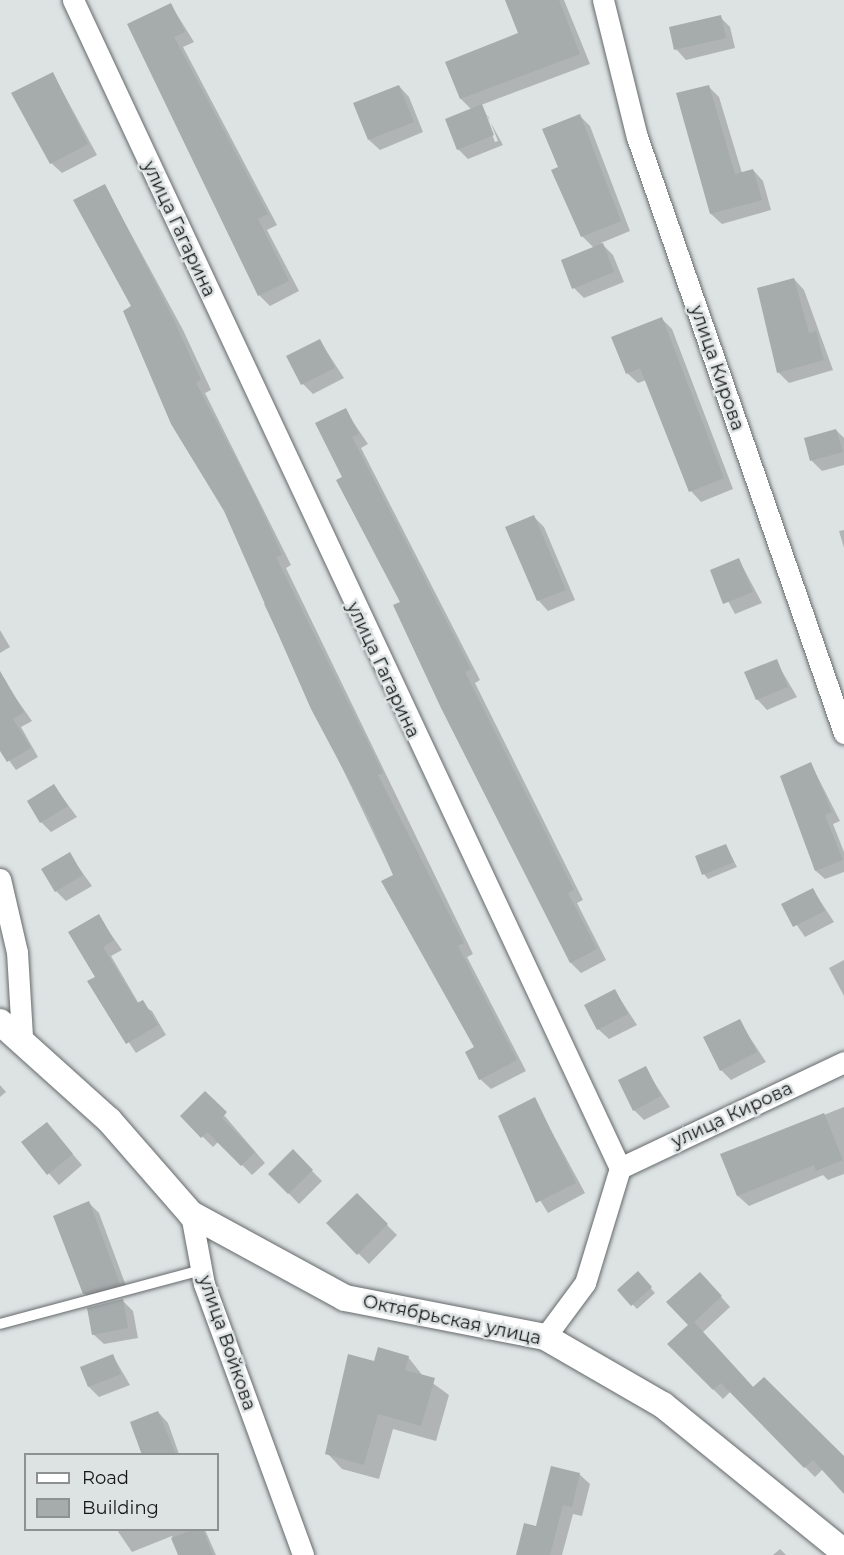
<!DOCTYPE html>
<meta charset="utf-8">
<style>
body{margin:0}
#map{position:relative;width:844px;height:1555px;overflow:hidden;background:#dde2e3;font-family:Montserrat,sans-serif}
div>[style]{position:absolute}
.shadow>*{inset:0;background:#0003}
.building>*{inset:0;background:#a6abac}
.roads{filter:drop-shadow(0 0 2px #656a6b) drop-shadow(0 0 2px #656a6b)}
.service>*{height:10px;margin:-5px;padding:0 5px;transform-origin:5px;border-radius:5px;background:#fff}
.minor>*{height:21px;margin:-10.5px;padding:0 10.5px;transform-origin:10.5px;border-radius:10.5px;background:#fff}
.tertiary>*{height:26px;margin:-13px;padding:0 13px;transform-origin:13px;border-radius:13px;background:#fff}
span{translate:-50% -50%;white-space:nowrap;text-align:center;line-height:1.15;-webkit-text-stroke:5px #dde2e3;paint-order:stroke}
.street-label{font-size:18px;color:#151717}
.legend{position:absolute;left:24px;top:1453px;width:195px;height:78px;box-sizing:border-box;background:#dde2e3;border:2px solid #8d9191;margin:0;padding:8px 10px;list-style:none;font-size:18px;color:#151717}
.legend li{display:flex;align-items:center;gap:12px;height:30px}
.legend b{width:30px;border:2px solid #8d9191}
</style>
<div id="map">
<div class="shadow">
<i style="clip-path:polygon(evenodd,506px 0,564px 0,590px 64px,481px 105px,503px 145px,468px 159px,458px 149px,472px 110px,461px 99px,447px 63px,520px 34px,506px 0,485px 116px,488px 116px,498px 141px,495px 142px,485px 116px)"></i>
<i style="clip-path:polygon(171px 5px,194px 42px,183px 47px,277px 225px,267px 230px,299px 291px,270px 306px,260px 296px,129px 24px)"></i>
<i style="clip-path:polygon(720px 17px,730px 27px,735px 48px,686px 60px,676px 49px)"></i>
<i style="clip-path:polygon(53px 74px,97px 155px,62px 173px,51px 163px)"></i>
<i style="clip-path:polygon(399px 86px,409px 97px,423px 132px,380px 150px,369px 140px)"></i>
<i style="clip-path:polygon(708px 86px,719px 97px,742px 173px,753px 170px,763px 181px,771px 210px,722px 224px,711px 214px,678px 94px)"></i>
<i style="clip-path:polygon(580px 116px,590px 126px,630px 231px,601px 243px,613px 255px,624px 282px,584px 298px,574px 288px,594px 248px,582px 236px,560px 168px)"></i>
<i style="clip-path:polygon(105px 186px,183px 330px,211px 390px,205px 393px,291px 565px,286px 568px,473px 954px,467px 957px,526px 1071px,491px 1089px,480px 1079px,476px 1048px,264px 604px,269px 601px,133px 307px)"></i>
<i style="clip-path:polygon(794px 279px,804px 290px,833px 370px,789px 383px,778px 372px)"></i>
<i style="clip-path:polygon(662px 319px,672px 329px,733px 489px,701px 502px,691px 491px,646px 380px,638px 383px,627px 373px)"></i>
<i style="clip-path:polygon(320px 341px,344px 378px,313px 394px,303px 384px)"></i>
<i style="clip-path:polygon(345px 410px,368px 444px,361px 448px,480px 680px,475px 683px,583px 900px,577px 903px,606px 960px,581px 973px,571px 963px,395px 605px,402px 602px,344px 478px)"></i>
<i style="clip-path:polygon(836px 430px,844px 438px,844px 465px,822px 471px,812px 461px,806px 439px)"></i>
<i style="clip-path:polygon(534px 517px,544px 527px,575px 600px,548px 611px,538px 600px)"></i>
<i style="clip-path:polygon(844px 530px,844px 548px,839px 531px)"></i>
<i style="clip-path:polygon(739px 560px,762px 603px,735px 614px,712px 571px)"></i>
<i style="clip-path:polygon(0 630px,10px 647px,0 653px)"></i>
<i style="clip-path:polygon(776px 661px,797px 697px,767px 710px,757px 699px)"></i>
<i style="clip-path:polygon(8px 687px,32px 721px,21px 727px,38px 757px,16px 770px,0 748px,0 692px)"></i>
<i style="clip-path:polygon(811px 764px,840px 821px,833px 824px,844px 852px,844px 872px,825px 879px,816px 871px)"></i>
<i style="clip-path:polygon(54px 786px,77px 817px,51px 832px,41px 822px)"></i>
<i style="clip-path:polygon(726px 846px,737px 867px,708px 879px,704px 874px)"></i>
<i style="clip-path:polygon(69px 854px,92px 886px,66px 901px,56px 891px)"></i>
<i style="clip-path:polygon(813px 890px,834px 922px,805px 937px,783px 905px)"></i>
<i style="clip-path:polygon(98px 916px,122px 950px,111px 956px,139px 1004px,152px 1011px,166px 1035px,136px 1053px,89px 982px,97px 977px)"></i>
<i style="clip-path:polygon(844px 960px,844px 996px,829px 968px)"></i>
<i style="clip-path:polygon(615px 991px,637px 1025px,609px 1039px,598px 1029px)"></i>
<i style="clip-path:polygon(739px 1021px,766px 1062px,731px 1080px,721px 1070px)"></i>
<i style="clip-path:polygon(645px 1068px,670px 1107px,644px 1120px,634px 1110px)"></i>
<i style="clip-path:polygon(0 1085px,6px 1092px,0 1097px)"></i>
<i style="clip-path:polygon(205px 1093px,265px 1163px,252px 1175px,219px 1141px,213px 1147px,182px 1116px)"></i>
<i style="clip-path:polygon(534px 1099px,585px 1193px,548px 1213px,523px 1173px,527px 1171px)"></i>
<i style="clip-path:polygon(844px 1107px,844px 1174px,828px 1180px,823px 1175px,749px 1206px,738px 1196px,722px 1155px)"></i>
<i style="clip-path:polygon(47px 1124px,82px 1165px,59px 1185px,23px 1143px)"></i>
<i style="clip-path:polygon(293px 1152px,322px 1181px,299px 1204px,270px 1174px)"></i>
<i style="clip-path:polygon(357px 1195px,397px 1235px,369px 1264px,328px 1223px)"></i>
<i style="clip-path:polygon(89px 1203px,99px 1213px,129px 1294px,95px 1303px,84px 1293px)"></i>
<i style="clip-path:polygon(642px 1278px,655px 1293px,637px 1309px,619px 1290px)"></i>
<i style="clip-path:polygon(709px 1283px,730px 1307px,703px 1332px,754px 1388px,844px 1460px,844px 1491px,823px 1469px,815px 1477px,730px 1392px,723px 1399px,669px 1345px,690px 1326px)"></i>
<i style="clip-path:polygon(122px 1300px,133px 1311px,138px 1338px,104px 1344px,93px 1334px)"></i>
<i style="clip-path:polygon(113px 1356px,130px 1385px,99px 1397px,89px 1387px)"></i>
<i style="clip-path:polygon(408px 1357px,423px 1376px,449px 1395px,436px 1441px,393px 1429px,379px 1479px,342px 1469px,327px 1453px,375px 1363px)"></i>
<i style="clip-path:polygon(158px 1412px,168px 1423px,179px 1454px,142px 1454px,131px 1423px)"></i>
<i style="clip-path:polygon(579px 1474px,590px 1484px,582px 1516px,573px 1514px,562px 1555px,518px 1555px)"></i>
<i style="clip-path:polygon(117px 1530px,205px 1530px,216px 1555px,179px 1555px,172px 1536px,132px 1552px)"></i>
<i style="clip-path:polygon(780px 1549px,786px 1555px,773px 1555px)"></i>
</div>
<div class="building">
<i style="clip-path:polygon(505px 0,559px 0,580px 54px,460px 99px,445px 62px,518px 33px)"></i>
<i style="clip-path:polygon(171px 3px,185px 32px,174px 37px,268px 214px,258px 219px,289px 281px,258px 296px,127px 24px)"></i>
<i style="clip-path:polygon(721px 15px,726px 38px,674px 50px,669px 27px)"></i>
<i style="clip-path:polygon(53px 72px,88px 144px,50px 164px,11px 93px)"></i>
<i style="clip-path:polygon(399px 85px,414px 122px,368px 140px,353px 103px)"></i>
<i style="clip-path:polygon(709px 85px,735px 174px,753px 169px,762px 200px,710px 214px,676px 93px)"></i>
<i style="clip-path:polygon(482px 104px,494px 135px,457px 150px,445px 119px)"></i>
<i style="clip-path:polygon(580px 114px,621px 221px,581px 237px,551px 170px,558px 167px,542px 129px)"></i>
<i style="clip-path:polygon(105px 184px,173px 318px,201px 380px,196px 383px,255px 495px,282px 555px,276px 557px,383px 773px,378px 775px,464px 943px,458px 946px,517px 1060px,479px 1080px,465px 1052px,474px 1047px,381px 881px,393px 875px,369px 818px,311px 709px,224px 511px,171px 424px,123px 311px,131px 306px,73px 200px)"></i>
<i style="clip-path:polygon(603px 243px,614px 272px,572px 289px,561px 260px)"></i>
<i style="clip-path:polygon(794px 278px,809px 333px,816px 331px,824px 360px,777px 373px,757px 288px)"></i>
<i style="clip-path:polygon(662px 317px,724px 478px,689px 492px,640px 368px,626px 374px,611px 337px)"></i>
<i style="clip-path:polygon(320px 339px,335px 368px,301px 385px,286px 356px)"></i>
<i style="clip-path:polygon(346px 408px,359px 434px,352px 437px,471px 669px,465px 672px,574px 890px,568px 893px,597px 949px,570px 963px,441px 708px,393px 605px,400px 602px,336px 480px,342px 477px,315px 423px)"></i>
<i style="clip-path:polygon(836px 429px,843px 452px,810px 461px,804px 438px)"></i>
<i style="clip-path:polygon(534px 515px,566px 590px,537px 601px,505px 527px)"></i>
<i style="clip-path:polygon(739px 558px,753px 592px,723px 604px,710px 570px)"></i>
<i style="clip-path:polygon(777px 659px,788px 687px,756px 700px,744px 672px)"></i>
<i style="clip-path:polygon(0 671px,24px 712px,13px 719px,31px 748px,7px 762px,0 751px)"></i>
<i style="clip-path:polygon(811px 762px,832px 812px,825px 815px,843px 860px,815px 871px,780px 776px)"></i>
<i style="clip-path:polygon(54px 784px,68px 806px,40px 823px,27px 801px)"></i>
<i style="clip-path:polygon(726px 844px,734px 862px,702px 875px,695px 856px)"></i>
<i style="clip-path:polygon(70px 852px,83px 875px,55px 892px,41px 869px)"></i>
<i style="clip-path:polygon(813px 888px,825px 911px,793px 927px,781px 904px)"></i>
<i style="clip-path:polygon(99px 914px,114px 940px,103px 947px,137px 1003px,143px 1000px,158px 1025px,126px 1044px,87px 981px,95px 977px,68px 932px)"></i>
<i style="clip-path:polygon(615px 989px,628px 1014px,597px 1030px,584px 1005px)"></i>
<i style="clip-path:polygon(740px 1019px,757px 1052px,720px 1071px,703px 1037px)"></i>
<i style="clip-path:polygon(646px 1066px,661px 1096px,633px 1111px,618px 1080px)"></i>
<i style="clip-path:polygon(205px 1091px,227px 1112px,222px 1118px,255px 1152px,241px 1166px,207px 1132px,201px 1138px,180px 1116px)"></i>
<i style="clip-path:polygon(535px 1097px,576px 1183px,536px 1203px,498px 1116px)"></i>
<i style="clip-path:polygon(824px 1113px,843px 1160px,816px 1171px,814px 1165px,737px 1196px,720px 1154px)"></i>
<i style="clip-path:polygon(47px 1122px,73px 1154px,47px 1175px,21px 1142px)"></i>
<i style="clip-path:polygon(293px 1149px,313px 1170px,288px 1194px,268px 1174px)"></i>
<i style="clip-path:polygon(357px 1193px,388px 1224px,357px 1255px,326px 1223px)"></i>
<i style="clip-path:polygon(89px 1201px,120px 1284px,83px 1294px,53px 1216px)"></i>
<i style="clip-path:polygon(638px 1271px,652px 1287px,631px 1306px,617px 1290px)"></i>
<i style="clip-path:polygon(700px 1272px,722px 1296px,694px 1322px,753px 1387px,764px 1377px,844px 1456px,844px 1494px,813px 1460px,804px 1468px,721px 1383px,713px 1390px,667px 1344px,688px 1325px,666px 1302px)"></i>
<i style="clip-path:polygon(123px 1299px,128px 1328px,92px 1335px,87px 1308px)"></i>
<i style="clip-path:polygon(378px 1347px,409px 1356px,405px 1370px,435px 1378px,421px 1426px,378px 1414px,364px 1465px,325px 1454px,348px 1354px,374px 1361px)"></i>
<i style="clip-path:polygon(113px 1354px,121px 1374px,88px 1387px,80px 1367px)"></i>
<i style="clip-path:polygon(158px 1411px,176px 1455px,142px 1455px,130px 1422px)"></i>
<i style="clip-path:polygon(551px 1466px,580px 1473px,572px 1507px,563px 1505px,550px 1555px,516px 1555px,524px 1523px,536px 1526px)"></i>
<i style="clip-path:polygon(192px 1530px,203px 1530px,213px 1555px,178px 1555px,171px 1538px)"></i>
</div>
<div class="roads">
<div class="service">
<i style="left:0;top:1324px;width:208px;rotate:-15deg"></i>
</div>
<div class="minor">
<i style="left:73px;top:0;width:1290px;rotate:64.91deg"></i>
<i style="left:620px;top:1168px;width:120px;rotate:106.9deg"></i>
<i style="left:585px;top:1283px;width:67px;rotate:126.5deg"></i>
<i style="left:603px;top:0;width:141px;rotate:76.1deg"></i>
<i style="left:637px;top:137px;width:631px;rotate:70.85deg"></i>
<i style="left:0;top:879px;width:75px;rotate:76.9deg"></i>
<i style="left:17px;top:952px;width:84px;rotate:86.6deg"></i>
<i style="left:620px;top:1168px;width:248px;rotate:-25.3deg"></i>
<i style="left:191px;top:1214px;width:71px;rotate:79.5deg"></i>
<i style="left:204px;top:1284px;width:289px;rotate:69.9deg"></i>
</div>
<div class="tertiary">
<i style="left:0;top:1022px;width:147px;rotate:42deg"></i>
<i style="left:109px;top:1120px;width:125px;rotate:48.9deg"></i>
<i style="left:191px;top:1214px;width:175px;rotate:28.6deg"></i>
<i style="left:345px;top:1298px;width:204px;rotate:11deg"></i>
<i style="left:545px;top:1337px;width:136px;rotate:30deg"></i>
<i style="left:663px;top:1405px;width:233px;rotate:39.1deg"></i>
</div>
</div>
<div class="street-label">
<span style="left:179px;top:229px;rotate:65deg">улица Гагарина</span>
<span style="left:717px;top:368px;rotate:71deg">улица Кирова</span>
<span style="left:383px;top:670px;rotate:65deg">улица Гагарина</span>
<span style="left:732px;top:1115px;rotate:-25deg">улица Кирова</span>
<span style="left:452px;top:1320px;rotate:12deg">Октябрьская улица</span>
<span style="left:227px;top:1343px;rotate:71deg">улица Войкова</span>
</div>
<ul class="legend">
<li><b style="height:8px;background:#fff"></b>Road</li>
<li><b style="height:16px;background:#a6abac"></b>Building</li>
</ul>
</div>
